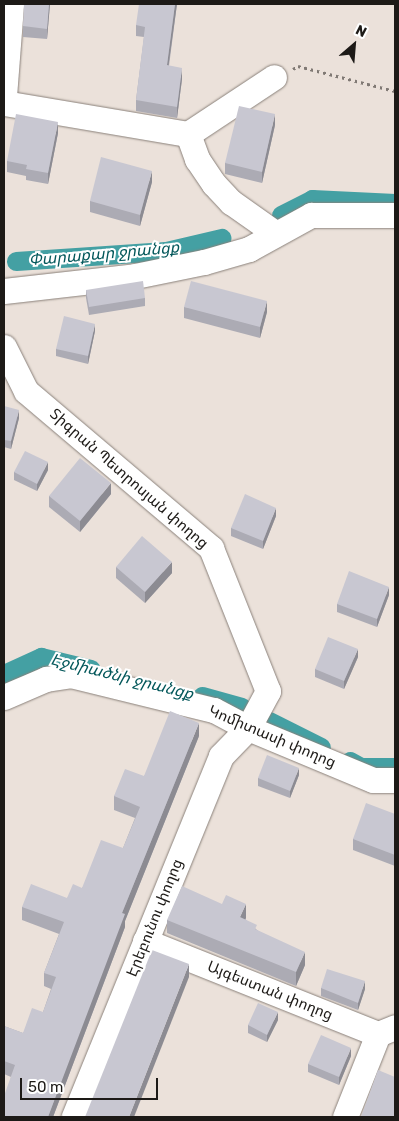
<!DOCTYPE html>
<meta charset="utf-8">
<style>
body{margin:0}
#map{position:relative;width:399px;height:1121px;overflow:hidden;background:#ebe1da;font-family:Rubik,"Noto Sans Armenian",sans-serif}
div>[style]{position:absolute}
.canal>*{height:19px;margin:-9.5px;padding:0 9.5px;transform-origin:9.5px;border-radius:9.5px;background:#44a0a3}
.path>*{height:3px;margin-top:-1.5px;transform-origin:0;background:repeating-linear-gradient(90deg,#807974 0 2.5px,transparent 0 6.5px)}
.roads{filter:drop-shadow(0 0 1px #8a817a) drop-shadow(0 0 1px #8a817a)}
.minor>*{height:25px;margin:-12.5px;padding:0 12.5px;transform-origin:12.5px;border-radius:12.5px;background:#fff}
.wall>*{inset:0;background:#acabb4}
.shaded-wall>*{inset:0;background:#8c8b92}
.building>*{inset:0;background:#c8c7d1}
span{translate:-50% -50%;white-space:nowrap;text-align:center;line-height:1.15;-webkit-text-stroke:4px #fff;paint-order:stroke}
.street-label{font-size:15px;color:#1d1a17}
.water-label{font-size:16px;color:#03575a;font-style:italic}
.frame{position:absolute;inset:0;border:5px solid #1d1a17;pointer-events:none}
.north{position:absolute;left:329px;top:20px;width:50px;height:50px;-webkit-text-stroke:4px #fff;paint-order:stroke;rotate:27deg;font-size:14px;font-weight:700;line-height:20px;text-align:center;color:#1d1a17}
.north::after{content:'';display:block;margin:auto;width:18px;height:22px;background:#1d1a17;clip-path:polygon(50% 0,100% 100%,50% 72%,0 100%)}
.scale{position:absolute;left:20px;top:1078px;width:138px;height:22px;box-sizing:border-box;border:2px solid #1d1a17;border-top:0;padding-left:6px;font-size:15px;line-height:18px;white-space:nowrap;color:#1d1a17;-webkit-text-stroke:4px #fff;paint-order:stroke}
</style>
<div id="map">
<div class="canal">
<i style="left:281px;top:215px;width:35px;rotate:-27deg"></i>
<i style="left:312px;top:199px;width:83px;rotate:2.8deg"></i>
<i style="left:16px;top:261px;width:150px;rotate:-3.8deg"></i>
<i style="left:166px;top:251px;width:57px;rotate:-13.3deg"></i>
<i style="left:4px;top:674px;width:41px;rotate:-24.7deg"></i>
<i style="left:41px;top:657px;width:51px;rotate:13.5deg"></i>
<i style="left:202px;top:696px;width:41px;rotate:15.4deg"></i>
<i style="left:269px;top:721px;width:58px;rotate:26.6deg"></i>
<i style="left:350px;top:761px;width:13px;rotate:29deg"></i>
<i style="left:361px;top:767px;width:34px"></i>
</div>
<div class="path">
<i style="left:293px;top:69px;width:6px;rotate:-31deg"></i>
<i style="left:298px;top:66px;width:100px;rotate:14.5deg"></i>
</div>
<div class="roads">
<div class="minor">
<i style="left:4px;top:96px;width:92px;rotate:-85.6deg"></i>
<i style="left:4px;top:103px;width:187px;rotate:9.6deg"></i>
<i style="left:188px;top:134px;width:103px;rotate:-33.5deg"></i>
<i style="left:188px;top:134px;width:27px;rotate:70deg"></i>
<i style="left:197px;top:159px;width:30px;rotate:56deg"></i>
<i style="left:214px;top:184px;width:25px;rotate:47deg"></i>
<i style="left:231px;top:202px;width:54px;rotate:35.2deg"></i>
<i style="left:4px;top:291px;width:132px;rotate:-6.5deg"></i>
<i style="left:135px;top:276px;width:70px;rotate:-11.5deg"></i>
<i style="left:204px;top:262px;width:47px;rotate:-16.1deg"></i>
<i style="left:249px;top:249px;width:71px;rotate:-28.7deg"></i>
<i style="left:311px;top:215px;width:84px"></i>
<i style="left:4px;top:347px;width:49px;rotate:63.4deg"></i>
<i style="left:26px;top:391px;width:243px;rotate:40.3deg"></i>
<i style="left:211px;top:548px;width:154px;rotate:68.3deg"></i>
<i style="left:268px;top:691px;width:42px;rotate:118.4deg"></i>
<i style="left:248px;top:728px;width:39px;rotate:134deg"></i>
<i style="left:221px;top:756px;width:390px;rotate:112.2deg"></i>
<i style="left:4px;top:697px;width:46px;rotate:-23.2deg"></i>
<i style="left:46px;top:679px;width:25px;rotate:-9deg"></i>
<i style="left:71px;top:675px;width:147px;rotate:13.8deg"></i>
<i style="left:214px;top:710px;width:38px;rotate:28deg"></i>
<i style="left:248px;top:728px;width:135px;rotate:22.6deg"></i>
<i style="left:373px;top:780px;width:22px"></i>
<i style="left:145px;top:941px;width:251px;rotate:21.8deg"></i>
<i style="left:378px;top:1034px;width:18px;rotate:-22deg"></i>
<i style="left:345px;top:1117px;width:89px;rotate:-68.3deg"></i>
</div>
</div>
<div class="wall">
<i style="clip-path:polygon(50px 4px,47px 39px,23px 37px,23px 26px)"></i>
<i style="clip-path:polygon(177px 4px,169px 66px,182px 79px,177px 118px,136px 111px,136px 100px,144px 37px,136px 36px,136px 25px)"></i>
<i style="clip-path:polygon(275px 125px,262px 183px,225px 174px,225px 163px)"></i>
<i style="clip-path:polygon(58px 133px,48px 184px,26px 180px,26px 176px,7px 172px,7px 161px)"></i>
<i style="clip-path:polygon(152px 182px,140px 226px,90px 212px,90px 201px)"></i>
<i style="clip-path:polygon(86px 290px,145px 298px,145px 306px,89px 315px,86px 298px)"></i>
<i style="clip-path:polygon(184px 307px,267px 312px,260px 338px,184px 318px)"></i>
<i style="clip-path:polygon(95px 331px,88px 364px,56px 356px,56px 349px)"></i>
<i style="clip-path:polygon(4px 406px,19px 418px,11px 449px,4px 447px)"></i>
<i style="clip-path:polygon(48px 470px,37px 491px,14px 480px,14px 472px)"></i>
<i style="clip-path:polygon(111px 494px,80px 532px,49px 507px,49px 496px)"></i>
<i style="clip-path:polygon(276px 516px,263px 549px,231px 536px,231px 528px)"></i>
<i style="clip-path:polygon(116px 567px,172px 573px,145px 603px,116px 578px)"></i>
<i style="clip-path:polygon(389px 595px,377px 627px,337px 612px,337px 604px)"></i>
<i style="clip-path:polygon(358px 657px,344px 689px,315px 677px,315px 669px)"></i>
<i style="clip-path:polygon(199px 736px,125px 921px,125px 927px,53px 1117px,4px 1117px,11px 1077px,4px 1074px,4px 1026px,23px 1033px,43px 1012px,51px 989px,44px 986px,44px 973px,59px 934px,22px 920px,22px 907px,67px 898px,82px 888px,123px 848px,135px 818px,114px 810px,114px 796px,144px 776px)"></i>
<i style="clip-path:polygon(299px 775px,290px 798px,258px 786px,258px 778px)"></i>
<i style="clip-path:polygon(395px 814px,395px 866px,353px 850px,353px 839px)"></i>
<i style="clip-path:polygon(246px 918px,245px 919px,257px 930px,305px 965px,296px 986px,167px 933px,167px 920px)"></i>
<i style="clip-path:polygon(321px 988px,365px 989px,358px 1010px,321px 996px)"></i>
<i style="clip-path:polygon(278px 1020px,267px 1042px,248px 1033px,248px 1025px)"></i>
<i style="clip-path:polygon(351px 1056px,339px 1085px,308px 1072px,308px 1064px)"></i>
</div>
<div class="shaded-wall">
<i style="clip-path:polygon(49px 4px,50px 4px,47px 39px,47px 29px)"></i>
<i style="clip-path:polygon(175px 4px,177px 4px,167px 76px,167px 65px)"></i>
<i style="clip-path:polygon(182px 68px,182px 79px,177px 118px,177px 107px)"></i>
<i style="clip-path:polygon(275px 114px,275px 125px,262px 183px,262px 172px)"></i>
<i style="clip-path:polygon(58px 122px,58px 133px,48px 184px,48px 173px)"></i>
<i style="clip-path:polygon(152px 171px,152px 182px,140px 226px,140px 215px)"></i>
<i style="clip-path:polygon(267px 301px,267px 312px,260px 338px,260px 327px)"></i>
<i style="clip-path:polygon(95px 324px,95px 331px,88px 364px,88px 356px)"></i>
<i style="clip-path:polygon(19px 410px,19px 418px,11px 449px,11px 441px)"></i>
<i style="clip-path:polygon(48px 462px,48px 470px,37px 491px,37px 484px)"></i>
<i style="clip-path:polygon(111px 483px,111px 494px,80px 532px,80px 521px)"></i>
<i style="clip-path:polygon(276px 508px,276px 516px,263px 549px,263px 541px)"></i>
<i style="clip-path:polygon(172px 562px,172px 573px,145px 603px,145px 592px)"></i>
<i style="clip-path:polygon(389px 587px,389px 595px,377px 627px,377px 619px)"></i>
<i style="clip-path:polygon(358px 649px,358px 657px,344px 689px,344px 681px)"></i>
<i style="clip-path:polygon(199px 723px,199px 736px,125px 921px,125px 927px,53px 1117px,48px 1117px,122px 913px)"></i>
<i style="clip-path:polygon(299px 768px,299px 775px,290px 798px,290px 791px)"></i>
<i style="clip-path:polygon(246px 904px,246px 918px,240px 930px,240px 917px)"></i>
<i style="clip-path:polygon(305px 952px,305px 965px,296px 986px,296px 972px)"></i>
<i style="clip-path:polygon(189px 964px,189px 977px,134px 1117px,129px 1117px)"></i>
<i style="clip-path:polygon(365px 981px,365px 989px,358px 1010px,358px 1003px)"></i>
<i style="clip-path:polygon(278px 1012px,278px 1020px,267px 1042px,267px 1035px)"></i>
<i style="clip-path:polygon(351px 1048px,351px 1056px,339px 1085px,339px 1077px)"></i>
</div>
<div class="building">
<i style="clip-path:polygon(24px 4px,49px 4px,47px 29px,23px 26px)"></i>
<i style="clip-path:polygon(139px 4px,175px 4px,167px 65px,182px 68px,177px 107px,136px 100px,145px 27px,136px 25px)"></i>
<i style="clip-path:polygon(239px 106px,275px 114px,262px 172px,225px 163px)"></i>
<i style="clip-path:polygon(16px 114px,58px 122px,48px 173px,26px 169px,27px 165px,7px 161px)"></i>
<i style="clip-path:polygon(101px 157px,152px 171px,140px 215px,90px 201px)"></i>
<i style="clip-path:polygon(143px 281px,145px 298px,89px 307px,86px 290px)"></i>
<i style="clip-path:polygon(191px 281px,267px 301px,260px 327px,184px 307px)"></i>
<i style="clip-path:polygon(64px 316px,95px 324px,88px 356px,56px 349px)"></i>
<i style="clip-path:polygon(4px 406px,19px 410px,11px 441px,4px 440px)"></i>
<i style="clip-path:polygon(25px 451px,48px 462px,37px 484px,14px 472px)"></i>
<i style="clip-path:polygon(80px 458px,111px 483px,80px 521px,49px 496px)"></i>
<i style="clip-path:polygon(245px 494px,276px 508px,263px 541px,231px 528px)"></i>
<i style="clip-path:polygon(142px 536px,172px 562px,145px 592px,116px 567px)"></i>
<i style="clip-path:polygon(349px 571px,389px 587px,377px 619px,337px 604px)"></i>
<i style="clip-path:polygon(328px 637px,358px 649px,344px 681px,315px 669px)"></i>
<i style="clip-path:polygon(170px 711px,199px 723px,122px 913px,125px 914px,48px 1117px,4px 1117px,4px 1096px,15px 1065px,4px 1061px,4px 1026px,23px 1033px,32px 1008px,43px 1012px,56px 977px,44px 973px,64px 922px,22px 907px,31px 884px,67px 898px,73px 884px,82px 888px,101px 840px,123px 848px,140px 807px,114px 796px,125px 769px,144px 776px)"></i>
<i style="clip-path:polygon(267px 755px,299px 768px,290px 791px,258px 778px)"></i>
<i style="clip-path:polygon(366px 803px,395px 814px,395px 855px,353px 839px)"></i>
<i style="clip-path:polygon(182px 886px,222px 904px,226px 895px,246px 904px,240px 917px,257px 925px,255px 929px,305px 952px,296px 972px,167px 920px)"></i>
<i style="clip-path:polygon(152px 950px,189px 964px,129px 1117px,85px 1117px)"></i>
<i style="clip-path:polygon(327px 969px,365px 981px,358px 1003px,321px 988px)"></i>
<i style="clip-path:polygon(258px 1003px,278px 1012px,267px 1035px,248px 1025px)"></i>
<i style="clip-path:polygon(321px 1035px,351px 1048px,339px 1077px,308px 1064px)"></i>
<i style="clip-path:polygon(378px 1070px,395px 1077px,395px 1117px,361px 1117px)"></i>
</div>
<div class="street-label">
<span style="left:129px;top:479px;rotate:41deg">Տիգրան Պետրոսյան փողոց</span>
<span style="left:272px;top:737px;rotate:23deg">Կոմիտասի փողոց</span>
<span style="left:155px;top:918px;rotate:-68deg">Էրեբունու փողոց</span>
<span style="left:270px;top:991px;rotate:22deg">Այգեստան փողոց</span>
</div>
<div class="water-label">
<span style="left:104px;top:254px;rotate:-5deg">Փարաքար ջրանցք</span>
<span style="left:122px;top:677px;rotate:14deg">Էջմիածնի ջրանցք</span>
</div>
<div class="frame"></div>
<div class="north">N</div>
<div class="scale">50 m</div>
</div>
